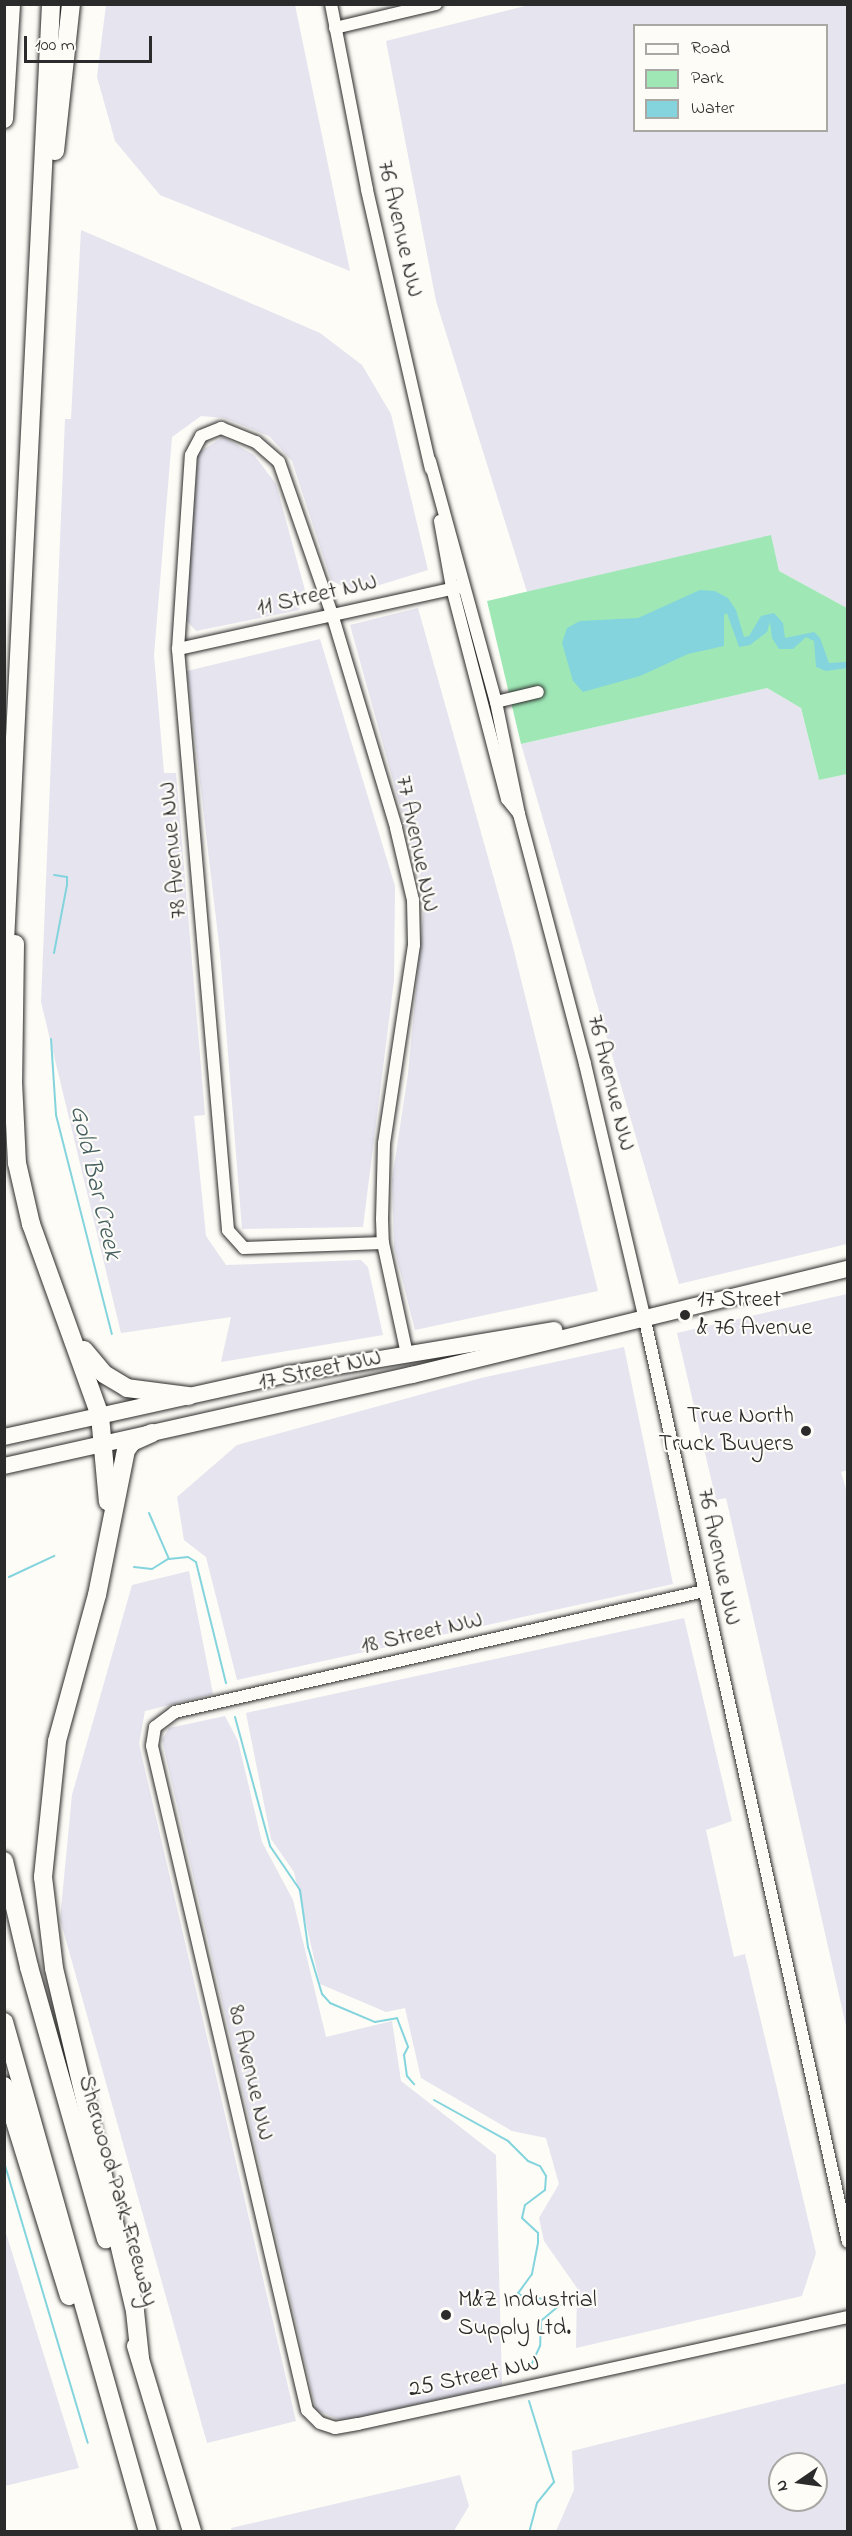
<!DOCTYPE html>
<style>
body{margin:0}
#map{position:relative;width:852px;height:2536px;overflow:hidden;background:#fdfcf7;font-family:"Indie Flower",sans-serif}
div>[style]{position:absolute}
.built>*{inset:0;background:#e5e4ef}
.green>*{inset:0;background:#9fe8b6}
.water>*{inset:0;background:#83d4dd}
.stream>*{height:2px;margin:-1px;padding:0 1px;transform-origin:1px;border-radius:1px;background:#83d4dd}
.roads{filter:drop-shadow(0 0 2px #2b2b2b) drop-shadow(0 0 2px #2b2b2b)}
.minor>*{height:12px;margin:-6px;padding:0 6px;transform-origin:6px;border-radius:6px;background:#fdfcf7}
.major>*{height:16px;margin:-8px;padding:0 8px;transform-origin:8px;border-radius:8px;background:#fdfcf7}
.highway>*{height:18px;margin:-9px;padding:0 9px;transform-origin:9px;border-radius:9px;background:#fdfcf7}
.dots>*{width:16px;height:16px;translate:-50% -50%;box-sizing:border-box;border:3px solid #fdfcf7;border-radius:50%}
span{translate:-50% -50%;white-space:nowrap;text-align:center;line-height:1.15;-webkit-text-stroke:4.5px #fdfcf7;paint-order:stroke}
.street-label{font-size:24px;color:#2b2b2b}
.poi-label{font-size:24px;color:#2b2b2b}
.left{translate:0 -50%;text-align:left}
.right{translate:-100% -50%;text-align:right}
.water-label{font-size:26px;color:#455e60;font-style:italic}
.frame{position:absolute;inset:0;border:6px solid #2b2b2b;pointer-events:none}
.legend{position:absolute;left:633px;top:24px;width:195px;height:108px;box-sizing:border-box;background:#fdfcf7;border:2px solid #a9a8a5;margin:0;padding:8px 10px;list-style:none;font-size:18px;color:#2b2b2b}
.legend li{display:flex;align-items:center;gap:12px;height:30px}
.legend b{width:30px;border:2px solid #a9a8a5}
.north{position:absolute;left:768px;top:2452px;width:60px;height:60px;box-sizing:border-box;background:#fdfcf7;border:2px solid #a9a8a5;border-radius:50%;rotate:257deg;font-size:16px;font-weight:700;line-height:24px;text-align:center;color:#2b2b2b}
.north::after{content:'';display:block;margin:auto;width:21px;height:27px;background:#2b2b2b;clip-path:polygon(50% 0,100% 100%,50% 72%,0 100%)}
.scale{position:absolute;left:24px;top:36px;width:128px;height:27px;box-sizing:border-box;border:3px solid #2b2b2b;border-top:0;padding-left:8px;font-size:18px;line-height:21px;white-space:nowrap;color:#2b2b2b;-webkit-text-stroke:4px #fdfcf7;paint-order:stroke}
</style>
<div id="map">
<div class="built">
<i style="clip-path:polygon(106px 5px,295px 5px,350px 271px,160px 195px,115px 141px,97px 77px)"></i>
<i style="clip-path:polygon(evenodd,529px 5px,847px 5px,847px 608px,779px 571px,770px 536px,527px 592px,436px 301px,386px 41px,529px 5px,634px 26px,826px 26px,826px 130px,634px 130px,634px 26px)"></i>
<i style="clip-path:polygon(81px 230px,320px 333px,362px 365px,391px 414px,428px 570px,354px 593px,331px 580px,292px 461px,269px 436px,224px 418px,201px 416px,172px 437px,154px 655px,164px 773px,176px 773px,205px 1115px,194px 1116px,206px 1236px,226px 1265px,361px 1260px,368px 1267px,383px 1335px,221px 1362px,231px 1317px,121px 1333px,41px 1002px,65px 419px,71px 419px)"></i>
<i style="clip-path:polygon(223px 437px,254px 455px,276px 484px,306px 594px,299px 610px,196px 631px,186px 620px,198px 453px)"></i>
<i style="clip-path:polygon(418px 608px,512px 943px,598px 1291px,415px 1330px,394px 1247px,392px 1180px,408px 1074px,425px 896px,350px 625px)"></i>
<i style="clip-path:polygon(320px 639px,395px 886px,394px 980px,363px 1227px,242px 1229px,220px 953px,187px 671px)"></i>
<i style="clip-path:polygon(767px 688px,801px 708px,819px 780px,847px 774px,847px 1244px,679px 1284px,521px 744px)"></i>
<i style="clip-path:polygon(847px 1294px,848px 1470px,841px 1472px,848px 1496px,847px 2030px,726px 1498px,716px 1500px,677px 1333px)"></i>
<i style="clip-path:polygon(624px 1347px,673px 1584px,237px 1680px,206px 1557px,184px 1540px,177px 1497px,237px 1445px,481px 1378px)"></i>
<i style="clip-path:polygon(189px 1571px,213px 1694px,145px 1711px,139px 1744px,296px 2421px,207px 2443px,60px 1919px,72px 1795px,132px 1585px)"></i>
<i style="clip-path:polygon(684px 1618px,732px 1821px,706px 1830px,734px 1957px,745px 1954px,816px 2253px,802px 2296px,576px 2348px,577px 2288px,544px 2241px,539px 2218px,559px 2184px,546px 2138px,512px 2131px,421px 2078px,405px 2008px,386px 2012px,320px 1984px,294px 1872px,271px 1839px,246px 1713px)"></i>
<i style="clip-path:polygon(225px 1716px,238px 1741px,262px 1842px,293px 1900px,326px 2037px,392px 2021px,401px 2081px,496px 2155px,502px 2385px,343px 2421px,316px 2410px,162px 1740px,169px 1728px)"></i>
<i style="clip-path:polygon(5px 2230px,79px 2468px,5px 2486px,4px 2486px)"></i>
<i style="clip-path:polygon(evenodd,847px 2383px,847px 2531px,556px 2531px,574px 2490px,572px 2451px,847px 2383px,780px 2464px,816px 2464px,816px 2500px,780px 2500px,780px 2464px)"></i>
<i style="clip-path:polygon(460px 2475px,469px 2506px,454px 2531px,232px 2532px,231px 2528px)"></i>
</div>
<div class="green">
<i style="clip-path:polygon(771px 535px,779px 571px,847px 608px,847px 774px,819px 780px,801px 708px,767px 688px,521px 744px,487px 601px)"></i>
</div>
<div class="water">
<i style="clip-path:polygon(700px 590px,715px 591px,728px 598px,736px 610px,744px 637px,749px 636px,761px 616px,774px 613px,783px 623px,785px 638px,814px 632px,820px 638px,829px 663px,847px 662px,847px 668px,826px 671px,816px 667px,814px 641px,806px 637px,793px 649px,779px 649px,772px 638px,770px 622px,767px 632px,750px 645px,739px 647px,727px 613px,724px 615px,724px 646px,688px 654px,640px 676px,583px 692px,573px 681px,562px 643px,567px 628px,580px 621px,638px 618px)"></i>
</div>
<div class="stream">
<i style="left:54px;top:953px;width:69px;rotate:-79.2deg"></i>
<i style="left:67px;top:885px;width:8px;rotate:-90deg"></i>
<i style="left:67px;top:877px;width:13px;rotate:-171deg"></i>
<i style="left:51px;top:1039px;width:76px;rotate:86.2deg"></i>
<i style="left:56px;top:1115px;width:226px;rotate:75.7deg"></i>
<i style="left:149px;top:1513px;width:50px;rotate:66.5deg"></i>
<i style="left:169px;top:1559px;width:19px;rotate:-6deg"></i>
<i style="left:188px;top:1557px;width:9px;rotate:32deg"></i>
<i style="left:196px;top:1562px;width:125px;rotate:76.1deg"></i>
<i style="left:134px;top:1567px;width:18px;rotate:6deg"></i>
<i style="left:152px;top:1569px;width:19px;rotate:-32deg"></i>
<i style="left:9px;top:1577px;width:50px;rotate:-25deg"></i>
<i style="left:235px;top:1717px;width:134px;rotate:74.8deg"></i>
<i style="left:270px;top:1846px;width:53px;rotate:55.7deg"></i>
<i style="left:300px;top:1890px;width:58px;rotate:82deg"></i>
<i style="left:308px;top:1947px;width:49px;rotate:73.4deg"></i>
<i style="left:322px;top:1994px;width:12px;rotate:48deg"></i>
<i style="left:330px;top:2003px;width:49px;rotate:22.9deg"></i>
<i style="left:375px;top:2022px;width:22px;rotate:-10deg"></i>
<i style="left:397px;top:2018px;width:31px;rotate:69deg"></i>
<i style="left:408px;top:2047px;width:9px;rotate:117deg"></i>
<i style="left:404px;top:2055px;width:21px;rotate:82deg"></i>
<i style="left:407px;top:2076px;width:11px;rotate:49deg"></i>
<i style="left:434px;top:2100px;width:85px;rotate:29deg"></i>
<i style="left:508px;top:2141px;width:28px;rotate:45deg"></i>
<i style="left:528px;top:2161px;width:13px;rotate:23deg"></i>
<i style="left:540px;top:2166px;width:12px;rotate:59deg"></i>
<i style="left:546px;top:2176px;width:14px;rotate:94deg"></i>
<i style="left:545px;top:2190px;width:25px;rotate:143deg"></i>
<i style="left:525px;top:2205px;width:13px;rotate:103deg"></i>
<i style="left:522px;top:2218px;width:22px;rotate:43deg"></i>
<i style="left:538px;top:2233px;width:10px;rotate:90deg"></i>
<i style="left:538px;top:2243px;width:32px;rotate:101deg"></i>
<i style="left:532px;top:2274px;width:24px;rotate:126deg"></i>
<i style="left:518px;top:2293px;width:9px;rotate:36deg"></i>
<i style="left:525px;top:2298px;width:26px;rotate:2deg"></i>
<i style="left:551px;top:2299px;width:11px;rotate:27deg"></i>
<i style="left:561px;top:2304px;width:26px;rotate:140deg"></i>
<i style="left:541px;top:2321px;width:25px;rotate:92deg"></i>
<i style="left:540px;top:2346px;width:26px;rotate:115deg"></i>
<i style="left:4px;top:2162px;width:293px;rotate:73.4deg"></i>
<i style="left:529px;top:2401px;width:85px;rotate:72.8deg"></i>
<i style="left:554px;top:2482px;width:27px;rotate:129deg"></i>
<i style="left:537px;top:2503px;width:30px;rotate:105deg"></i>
</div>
<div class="roads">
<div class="minor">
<i style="left:331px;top:4px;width:189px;rotate:79deg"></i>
<i style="left:367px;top:190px;width:286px;rotate:77.1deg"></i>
<i style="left:335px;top:28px;width:104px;rotate:-13.4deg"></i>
<i style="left:430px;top:461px;width:250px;rotate:74.7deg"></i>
<i style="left:496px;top:702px;width:114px;rotate:78.4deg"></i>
<i style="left:519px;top:814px;width:259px;rotate:75.2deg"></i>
<i style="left:585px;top:1064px;width:259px;rotate:76.8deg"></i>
<i style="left:644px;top:1316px;width:948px;rotate:77.58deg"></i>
<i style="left:440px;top:521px;width:68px;rotate:79.8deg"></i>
<i style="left:452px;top:588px;width:218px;rotate:75.4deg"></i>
<i style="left:507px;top:799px;width:19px;rotate:51deg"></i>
<i style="left:178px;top:649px;width:288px;rotate:-12.4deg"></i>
<i style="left:496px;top:702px;width:43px;rotate:-13.4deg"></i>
<i style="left:383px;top:1243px;width:139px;rotate:177.9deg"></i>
<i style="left:244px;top:1248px;width:24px;rotate:-132deg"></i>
<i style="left:228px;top:1230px;width:583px;rotate:-94.92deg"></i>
<i style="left:178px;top:649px;width:194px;rotate:-86.2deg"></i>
<i style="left:191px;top:455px;width:21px;rotate:-62deg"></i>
<i style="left:201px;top:436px;width:22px;rotate:-22deg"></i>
<i style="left:221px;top:428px;width:38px;rotate:22deg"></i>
<i style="left:256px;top:442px;width:30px;rotate:41deg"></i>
<i style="left:279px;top:462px;width:161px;rotate:70.8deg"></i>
<i style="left:332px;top:614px;width:223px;rotate:73.3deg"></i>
<i style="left:396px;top:828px;width:74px;rotate:76.7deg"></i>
<i style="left:413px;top:900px;width:45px;rotate:88.7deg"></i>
<i style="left:414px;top:945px;width:200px;rotate:98.6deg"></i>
<i style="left:384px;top:1143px;width:76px;rotate:91.5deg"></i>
<i style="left:382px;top:1219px;width:24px;rotate:88deg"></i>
<i style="left:383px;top:1243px;width:114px;rotate:77.8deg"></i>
<i style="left:704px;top:1591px;width:543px;rotate:167.12deg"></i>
<i style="left:175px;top:1712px;width:25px;rotate:143deg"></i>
<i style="left:155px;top:1727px;width:19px;rotate:99deg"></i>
<i style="left:152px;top:1746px;width:682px;rotate:76.86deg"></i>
<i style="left:307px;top:2410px;width:18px;rotate:45deg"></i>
<i style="left:320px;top:2423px;width:16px;rotate:18deg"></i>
<i style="left:335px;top:2428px;width:23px;rotate:-10deg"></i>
<i style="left:358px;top:2424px;width:502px;rotate:-12.32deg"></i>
</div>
<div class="major">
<i style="left:4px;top:1437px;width:292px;rotate:-12.5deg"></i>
<i style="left:289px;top:1374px;width:269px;rotate:-9.4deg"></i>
<i style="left:4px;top:1466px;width:418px;rotate:-12.6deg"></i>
<i style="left:412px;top:1375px;width:449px;rotate:-13.7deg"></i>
</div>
<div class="highway">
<i style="left:4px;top:119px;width:115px;rotate:-86.5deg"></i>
<i style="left:55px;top:151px;width:148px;rotate:-83.8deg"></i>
<i style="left:15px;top:944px;width:138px;rotate:90.8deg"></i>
<i style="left:13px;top:1082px;width:81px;rotate:87.2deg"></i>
<i style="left:17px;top:1163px;width:63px;rotate:77.1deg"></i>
<i style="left:31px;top:1224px;width:204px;rotate:70.2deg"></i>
<i style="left:100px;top:1416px;width:86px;rotate:84.7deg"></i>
<i style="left:4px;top:962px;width:959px;rotate:-87.19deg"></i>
<i style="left:84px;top:1350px;width:31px;rotate:50deg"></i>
<i style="left:104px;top:1374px;width:27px;rotate:31deg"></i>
<i style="left:127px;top:1388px;width:62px;rotate:7.5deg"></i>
<i style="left:4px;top:1861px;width:109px;rotate:76.7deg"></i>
<i style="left:29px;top:1967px;width:283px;rotate:74.2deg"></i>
<i style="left:4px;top:2022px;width:530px;rotate:74.23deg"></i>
<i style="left:4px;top:2086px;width:220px;rotate:72.8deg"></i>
<i style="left:136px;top:2346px;width:194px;rotate:73.2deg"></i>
<i style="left:140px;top:2358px;width:47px;rotate:-96.1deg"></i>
<i style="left:135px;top:2311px;width:352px;rotate:-103.3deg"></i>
<i style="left:54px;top:1968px;width:92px;rotate:-96.9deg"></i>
<i style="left:43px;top:1877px;width:137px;rotate:-84.1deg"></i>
<i style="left:57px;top:1741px;width:151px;rotate:-74.7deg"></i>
<i style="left:97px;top:1595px;width:148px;rotate:-78.7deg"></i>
<i style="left:126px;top:1450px;width:10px;rotate:-53deg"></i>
<i style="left:132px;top:1442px;width:22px;rotate:-24deg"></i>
</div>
</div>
<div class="dots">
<i style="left:685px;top:1315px;background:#2b2b2b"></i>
<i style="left:806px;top:1431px;background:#2b2b2b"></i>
<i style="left:446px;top:2315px;background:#2b2b2b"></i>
</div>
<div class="street-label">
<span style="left:399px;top:229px;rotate:77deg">76 Avenue NW</span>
<span style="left:317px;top:596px;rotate:-13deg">11 Street NW</span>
<span style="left:416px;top:844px;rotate:78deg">77 Avenue NW</span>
<span style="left:174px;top:850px;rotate:-95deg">78 Avenue NW</span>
<span style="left:610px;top:1083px;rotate:76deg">76 Avenue NW</span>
<span style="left:320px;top:1371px;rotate:-12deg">17 Street NW</span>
<span style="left:718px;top:1557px;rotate:78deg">76 Avenue NW</span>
<span style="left:422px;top:1634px;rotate:-13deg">18 Street NW</span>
<span style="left:250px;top:2073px;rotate:77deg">80 Avenue NW</span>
<span style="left:117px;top:2191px;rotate:74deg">Sherwood Park Freeway</span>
<span style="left:474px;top:2377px;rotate:-12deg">25 Street NW</span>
</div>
<div class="poi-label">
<span class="left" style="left:697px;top:1315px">17 Street<br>&amp; 76 Avenue</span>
<span class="right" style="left:794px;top:1431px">True North<br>Truck Buyers</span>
<span class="left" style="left:458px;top:2315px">M&amp;Z Industrial<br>Supply Ltd.</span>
</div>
<div class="water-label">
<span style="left:94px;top:1183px;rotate:77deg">Gold Bar Creek</span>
</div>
<div class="frame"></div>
<ul class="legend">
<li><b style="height:8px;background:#fdfcf7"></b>Road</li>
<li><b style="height:16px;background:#9fe8b6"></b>Park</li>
<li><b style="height:16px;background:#83d4dd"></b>Water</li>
</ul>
<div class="north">N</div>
<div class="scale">100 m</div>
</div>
